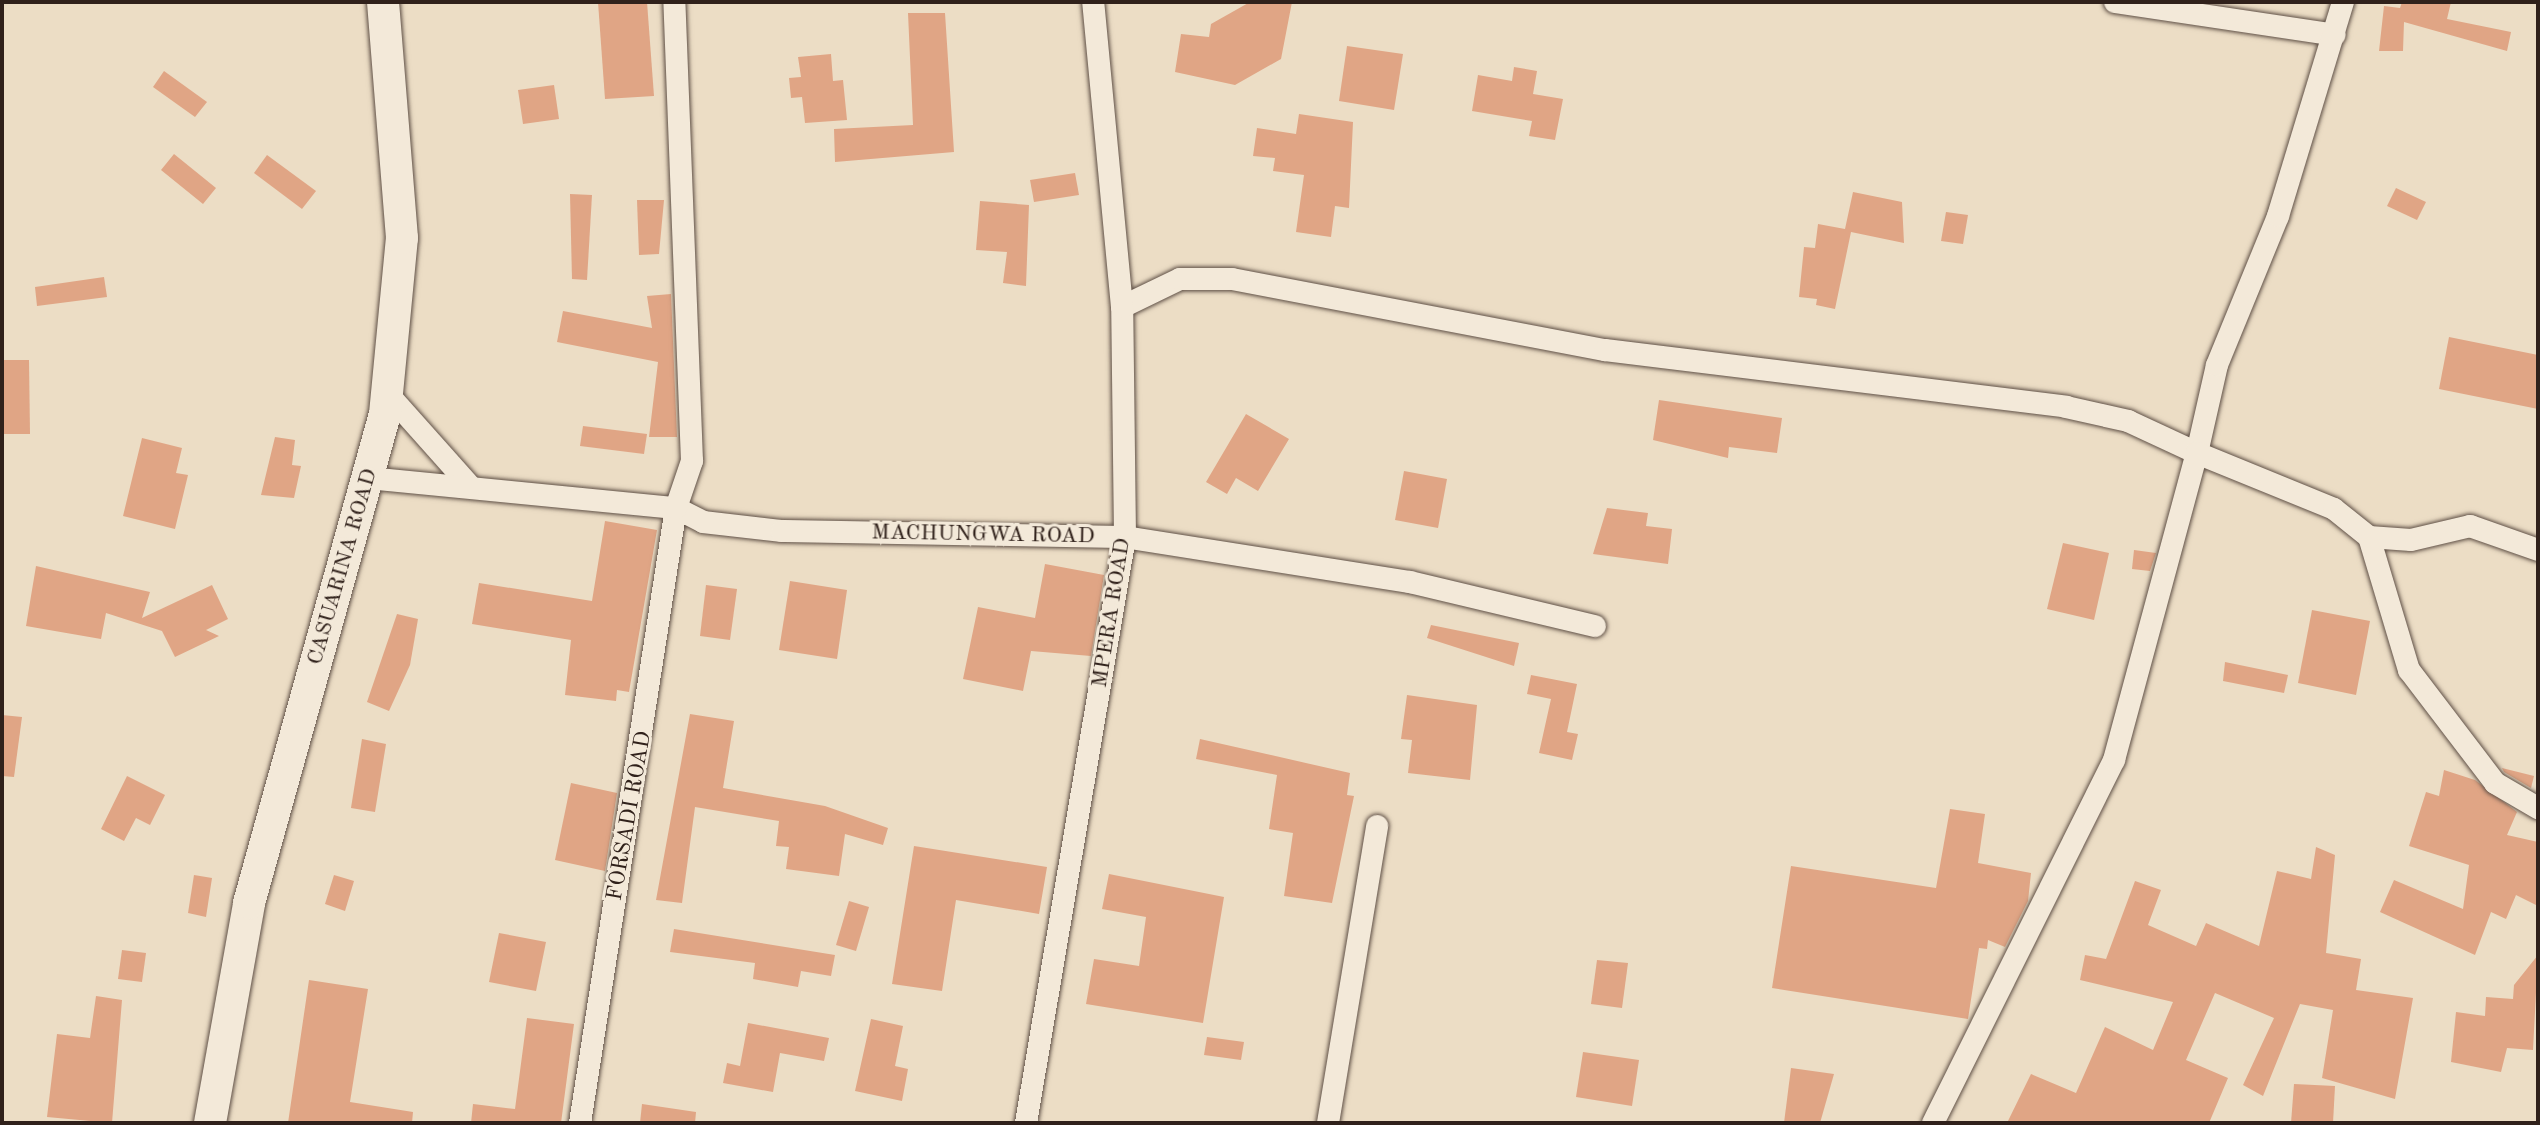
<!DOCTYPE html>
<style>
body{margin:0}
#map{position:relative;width:2540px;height:1125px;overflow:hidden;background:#ecddc5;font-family:"Old Standard TT",serif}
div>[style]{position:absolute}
.building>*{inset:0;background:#e0a585}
.roads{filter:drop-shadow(0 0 2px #5f5046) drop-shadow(0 0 2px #5f5046)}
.street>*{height:22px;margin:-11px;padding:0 11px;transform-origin:11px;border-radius:11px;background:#f3e9d9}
.secondary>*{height:32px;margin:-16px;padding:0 16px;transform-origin:16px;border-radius:16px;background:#f3e9d9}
span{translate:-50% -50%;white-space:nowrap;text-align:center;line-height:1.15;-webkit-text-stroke:6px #f3e9d9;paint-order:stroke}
.street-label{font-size:22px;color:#30211b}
.frame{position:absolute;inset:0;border:4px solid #30211b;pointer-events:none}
</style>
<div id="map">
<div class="building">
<i style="clip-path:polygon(598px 2px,647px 2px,654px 96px,605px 99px)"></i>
<i style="clip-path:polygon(1250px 2px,1292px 2px,1281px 59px,1235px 85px,1175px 72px,1181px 34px,1209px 37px,1211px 24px)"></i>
<i style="clip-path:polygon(2402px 2px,2451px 2px,2447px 19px,2511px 32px,2507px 51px,2404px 22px,2403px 51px,2379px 51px,2384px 6px,2400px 8px)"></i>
<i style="clip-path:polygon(908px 13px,945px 13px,954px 152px,835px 162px,834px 129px,913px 125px)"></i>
<i style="clip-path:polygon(1347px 46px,1403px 54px,1394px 110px,1339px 101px)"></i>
<i style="clip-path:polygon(831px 54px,833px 81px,843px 80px,847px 120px,805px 123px,802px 97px,791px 98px,789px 78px,801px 77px,798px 57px)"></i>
<i style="clip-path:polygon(1514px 67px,1537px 71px,1533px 94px,1563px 99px,1555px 140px,1529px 136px,1532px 121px,1472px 111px,1478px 75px,1512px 81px)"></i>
<i style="clip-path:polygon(164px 71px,207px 102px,195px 117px,153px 87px)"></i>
<i style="clip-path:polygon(554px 85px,559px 119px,523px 124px,518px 90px)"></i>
<i style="clip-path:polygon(1299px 114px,1353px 122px,1349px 208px,1335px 206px,1331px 237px,1296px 232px,1304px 175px,1273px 171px,1275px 158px,1253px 156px,1257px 128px,1296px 134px)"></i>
<i style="clip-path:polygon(174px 154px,216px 188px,203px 204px,161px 170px)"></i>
<i style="clip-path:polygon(267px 155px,316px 191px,302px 209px,254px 173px)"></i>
<i style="clip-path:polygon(1075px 173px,1079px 195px,1034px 202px,1030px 180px)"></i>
<i style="clip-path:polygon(2396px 188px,2426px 202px,2417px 220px,2387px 206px)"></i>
<i style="clip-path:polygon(1853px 192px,1902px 202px,1904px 243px,1851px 232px,1835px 309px,1816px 305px,1817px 299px,1799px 297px,1804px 247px,1815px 248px,1818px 224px,1845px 229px)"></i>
<i style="clip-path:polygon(570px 194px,592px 195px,587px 280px,572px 279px)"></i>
<i style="clip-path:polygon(637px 200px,664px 200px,659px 254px,639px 255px)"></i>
<i style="clip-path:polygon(980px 201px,1029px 205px,1026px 286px,1003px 283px,1007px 252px,976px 250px)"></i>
<i style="clip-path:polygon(1946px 212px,1968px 215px,1963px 244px,1941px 241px)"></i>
<i style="clip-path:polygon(104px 277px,107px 297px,37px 306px,35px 287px)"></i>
<i style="clip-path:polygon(671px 294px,677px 437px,649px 437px,658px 362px,557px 342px,563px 311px,652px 328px,647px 296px)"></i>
<i style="clip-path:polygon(2449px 337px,2538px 355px,2538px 409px,2439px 389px)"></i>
<i style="clip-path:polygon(2px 360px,29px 360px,30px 434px,2px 434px)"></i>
<i style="clip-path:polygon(1659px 400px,1782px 418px,1777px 453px,1729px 447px,1728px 458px,1653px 440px)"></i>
<i style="clip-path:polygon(1246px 414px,1289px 439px,1258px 491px,1236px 478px,1227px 494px,1206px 482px)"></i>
<i style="clip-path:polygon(583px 426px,647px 434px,644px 454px,580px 446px)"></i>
<i style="clip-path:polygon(275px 437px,295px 440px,292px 465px,301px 466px,294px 498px,261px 495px)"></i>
<i style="clip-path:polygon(142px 438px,182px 448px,176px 473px,188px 475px,175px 529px,123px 516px)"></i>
<i style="clip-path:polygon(1404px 471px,1447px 479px,1438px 528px,1395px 520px)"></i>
<i style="clip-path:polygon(1607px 508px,1648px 513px,1646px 526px,1672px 529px,1668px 564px,1593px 554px)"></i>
<i style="clip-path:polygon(605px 521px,657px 530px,629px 692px,617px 690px,616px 701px,565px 695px,571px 640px,472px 624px,479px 583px,592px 601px)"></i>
<i style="clip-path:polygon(2063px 543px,2109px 553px,2094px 620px,2047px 609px)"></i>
<i style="clip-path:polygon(2134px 550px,2156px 553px,2150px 571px,2132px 569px)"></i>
<i style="clip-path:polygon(1045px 564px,1104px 575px,1091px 656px,1031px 651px,1023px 691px,963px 679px,978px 607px,1035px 618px)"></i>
<i style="clip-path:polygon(36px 566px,150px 592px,142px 618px,212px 585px,228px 619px,206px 630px,219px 636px,175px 657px,162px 631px,106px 613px,101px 639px,26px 626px)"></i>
<i style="clip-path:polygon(790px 581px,847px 590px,837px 659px,779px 650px)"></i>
<i style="clip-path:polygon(706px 585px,737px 589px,730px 640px,700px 636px)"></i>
<i style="clip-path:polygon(2312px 610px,2370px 621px,2356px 695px,2298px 683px)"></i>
<i style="clip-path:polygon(397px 614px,418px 619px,410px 665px,389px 711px,367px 702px)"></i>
<i style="clip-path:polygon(1431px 625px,1519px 643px,1514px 666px,1427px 638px)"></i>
<i style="clip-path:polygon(2225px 662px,2288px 675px,2284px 693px,2223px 681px)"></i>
<i style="clip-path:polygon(1531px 675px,1577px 684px,1567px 732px,1578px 734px,1572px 760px,1539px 753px,1551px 699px,1527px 694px)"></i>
<i style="clip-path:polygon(1407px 695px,1477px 705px,1470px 780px,1408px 773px,1412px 740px,1401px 739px)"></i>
<i style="clip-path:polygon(690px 714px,734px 721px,723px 788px,825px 806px,888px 828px,883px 845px,845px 834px,839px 876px,786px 869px,789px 847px,776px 846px,779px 821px,695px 807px,682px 903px,656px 900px)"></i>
<i style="clip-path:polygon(2px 715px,22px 717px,14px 777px,2px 776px)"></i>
<i style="clip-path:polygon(362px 739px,386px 744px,375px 812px,351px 808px)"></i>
<i style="clip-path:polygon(1200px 739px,1350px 773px,1347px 795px,1354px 796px,1332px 903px,1284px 896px,1293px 833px,1269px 829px,1277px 775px,1196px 759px)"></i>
<i style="clip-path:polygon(2502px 768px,2534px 776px,2531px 788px,2504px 772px)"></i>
<i style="clip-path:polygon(2444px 770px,2475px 780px,2517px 812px,2507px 835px,2538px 842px,2538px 906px,2516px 895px,2506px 919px,2491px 912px,2475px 955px,2380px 912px,2394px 880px,2463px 909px,2469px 865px,2409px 846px,2426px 792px,2439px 796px)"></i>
<i style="clip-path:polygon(127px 776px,165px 795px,150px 825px,136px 818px,124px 841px,101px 829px)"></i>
<i style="clip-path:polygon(571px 783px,617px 793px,605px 871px,555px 860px)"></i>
<i style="clip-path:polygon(1950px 809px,1985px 814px,1978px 863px,2031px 873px,2028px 901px,2005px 947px,1988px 940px,1987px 949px,1979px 948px,1968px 1019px,1772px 988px,1791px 866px,1936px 888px)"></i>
<i style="clip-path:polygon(914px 846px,1047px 867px,1039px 914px,956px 900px,942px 991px,892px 984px)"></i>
<i style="clip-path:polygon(2316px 847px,2335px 855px,2326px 953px,2361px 959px,2356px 990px,2413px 998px,2395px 1099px,2322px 1078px,2333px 1010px,2300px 1004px,2263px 1096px,2243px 1085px,2274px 1018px,2215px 993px,2186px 1060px,2228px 1078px,2209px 1123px,2007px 1123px,2031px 1074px,2076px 1093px,2105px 1027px,2153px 1050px,2173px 1002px,2080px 980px,2085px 955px,2106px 959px,2135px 881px,2161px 890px,2148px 925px,2196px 946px,2206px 923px,2259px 946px,2277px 871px,2311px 879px)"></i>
<i style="clip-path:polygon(1109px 874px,1224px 897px,1203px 1023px,1086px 1004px,1094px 959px,1139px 966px,1146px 917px,1102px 909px)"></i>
<i style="clip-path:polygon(194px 875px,212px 878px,206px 917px,188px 913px)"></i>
<i style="clip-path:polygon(334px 875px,354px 881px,345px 911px,325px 904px)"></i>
<i style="clip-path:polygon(849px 901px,869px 907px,856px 951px,836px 945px)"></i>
<i style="clip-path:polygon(674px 929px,835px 955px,831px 976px,801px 971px,798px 987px,753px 979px,755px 963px,670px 952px)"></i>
<i style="clip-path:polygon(499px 933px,546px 942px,536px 991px,489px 982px)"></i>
<i style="clip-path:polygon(122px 950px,146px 953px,142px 982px,118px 979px)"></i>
<i style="clip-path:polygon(2538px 955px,2533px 1050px,2507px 1048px,2501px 1072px,2451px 1062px,2456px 1012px,2485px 1016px,2486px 997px,2513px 999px,2514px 985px)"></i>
<i style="clip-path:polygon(1597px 960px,1628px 963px,1622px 1008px,1591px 1004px)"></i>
<i style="clip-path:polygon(309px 980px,368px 989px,350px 1102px,413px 1112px,412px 1123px,288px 1123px)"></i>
<i style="clip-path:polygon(96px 996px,122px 1000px,112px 1123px,47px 1117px,57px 1034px,90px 1038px)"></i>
<i style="clip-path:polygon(527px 1018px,574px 1024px,561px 1123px,471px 1123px,473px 1104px,515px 1109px)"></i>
<i style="clip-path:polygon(871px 1019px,903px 1026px,895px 1066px,908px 1069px,902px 1101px,855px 1091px)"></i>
<i style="clip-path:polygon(748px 1023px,829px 1038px,824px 1061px,780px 1053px,773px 1092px,723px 1083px,727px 1063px,740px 1066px)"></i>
<i style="clip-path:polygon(1207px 1037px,1244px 1042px,1241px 1060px,1204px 1055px)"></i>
<i style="clip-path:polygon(1583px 1052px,1639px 1060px,1632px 1106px,1576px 1097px)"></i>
<i style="clip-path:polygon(1791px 1068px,1834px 1074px,1820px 1123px,1784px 1123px)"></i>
<i style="clip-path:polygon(2294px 1084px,2335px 1086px,2333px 1123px,2291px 1123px)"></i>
<i style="clip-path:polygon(642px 1104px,696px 1112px,695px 1123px,640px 1123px)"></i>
</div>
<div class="roads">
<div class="street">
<i style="left:2115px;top:2px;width:222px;rotate:8.5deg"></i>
<i style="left:1122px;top:307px;width:64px;rotate:-25.8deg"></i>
<i style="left:1180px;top:279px;width:52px"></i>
<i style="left:1232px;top:279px;width:380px;rotate:10.8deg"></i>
<i style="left:1605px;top:350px;width:465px;rotate:7deg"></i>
<i style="left:2066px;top:407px;width:64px;rotate:12.7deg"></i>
<i style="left:2128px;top:421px;width:76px;rotate:24.9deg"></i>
<i style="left:2197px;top:453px;width:90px;rotate:-77.2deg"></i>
<i style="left:2217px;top:365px;width:161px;rotate:-67.7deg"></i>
<i style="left:2278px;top:216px;width:224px;rotate:-73.1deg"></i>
<i style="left:388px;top:394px;width:122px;rotate:48.3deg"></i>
<i style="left:368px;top:478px;width:309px;rotate:5.6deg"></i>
<i style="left:676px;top:508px;width:30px;rotate:27deg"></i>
<i style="left:703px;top:522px;width:80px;rotate:6.5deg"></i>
<i style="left:782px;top:531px;width:343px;rotate:1deg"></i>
<i style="left:1125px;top:537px;width:289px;rotate:9deg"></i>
<i style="left:1410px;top:582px;width:190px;rotate:13.4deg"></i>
<i style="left:2369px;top:537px;width:139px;rotate:73.3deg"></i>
<i style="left:2409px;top:670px;width:142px;rotate:52.7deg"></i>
<i style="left:2495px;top:783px;width:50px;rotate:30.2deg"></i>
<i style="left:580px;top:1123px;width:622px;rotate:-81.13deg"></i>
<i style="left:676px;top:508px;width:50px;rotate:-71.2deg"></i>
<i style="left:692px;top:461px;width:459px;rotate:-92.2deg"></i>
<i style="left:1026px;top:1123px;width:594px;rotate:-80.41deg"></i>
<i style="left:1125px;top:537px;width:230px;rotate:-90.7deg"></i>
<i style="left:1122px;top:307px;width:306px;rotate:-95.4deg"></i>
<i style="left:1328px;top:1123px;width:301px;rotate:-80.6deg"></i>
<i style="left:1933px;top:1123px;width:406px;rotate:-63.5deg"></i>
<i style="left:2114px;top:760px;width:318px;rotate:-74.9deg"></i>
<i style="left:2197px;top:453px;width:148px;rotate:22.2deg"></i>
<i style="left:2334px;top:509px;width:45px;rotate:38.7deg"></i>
<i style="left:2369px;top:537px;width:42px;rotate:4.1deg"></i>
<i style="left:2411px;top:540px;width:61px;rotate:-13.3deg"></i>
<i style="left:2470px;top:526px;width:72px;rotate:19.4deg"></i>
</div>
<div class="secondary">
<i style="left:210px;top:1123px;width:223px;rotate:-79.9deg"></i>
<i style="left:249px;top:903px;width:508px;rotate:-74.46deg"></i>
<i style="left:385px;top:414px;width:177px;rotate:-84.5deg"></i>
<i style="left:402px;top:238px;width:237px;rotate:-94.6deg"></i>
</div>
</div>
<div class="street-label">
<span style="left:983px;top:535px;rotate:1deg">MACHUNGWA ROAD</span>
<span style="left:343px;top:567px;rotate:-74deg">CASUARINA ROAD</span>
<span style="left:1112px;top:613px;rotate:-81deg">MPERA ROAD</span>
<span style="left:630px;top:816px;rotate:-80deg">FORSADI ROAD</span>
</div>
<div class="frame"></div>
</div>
